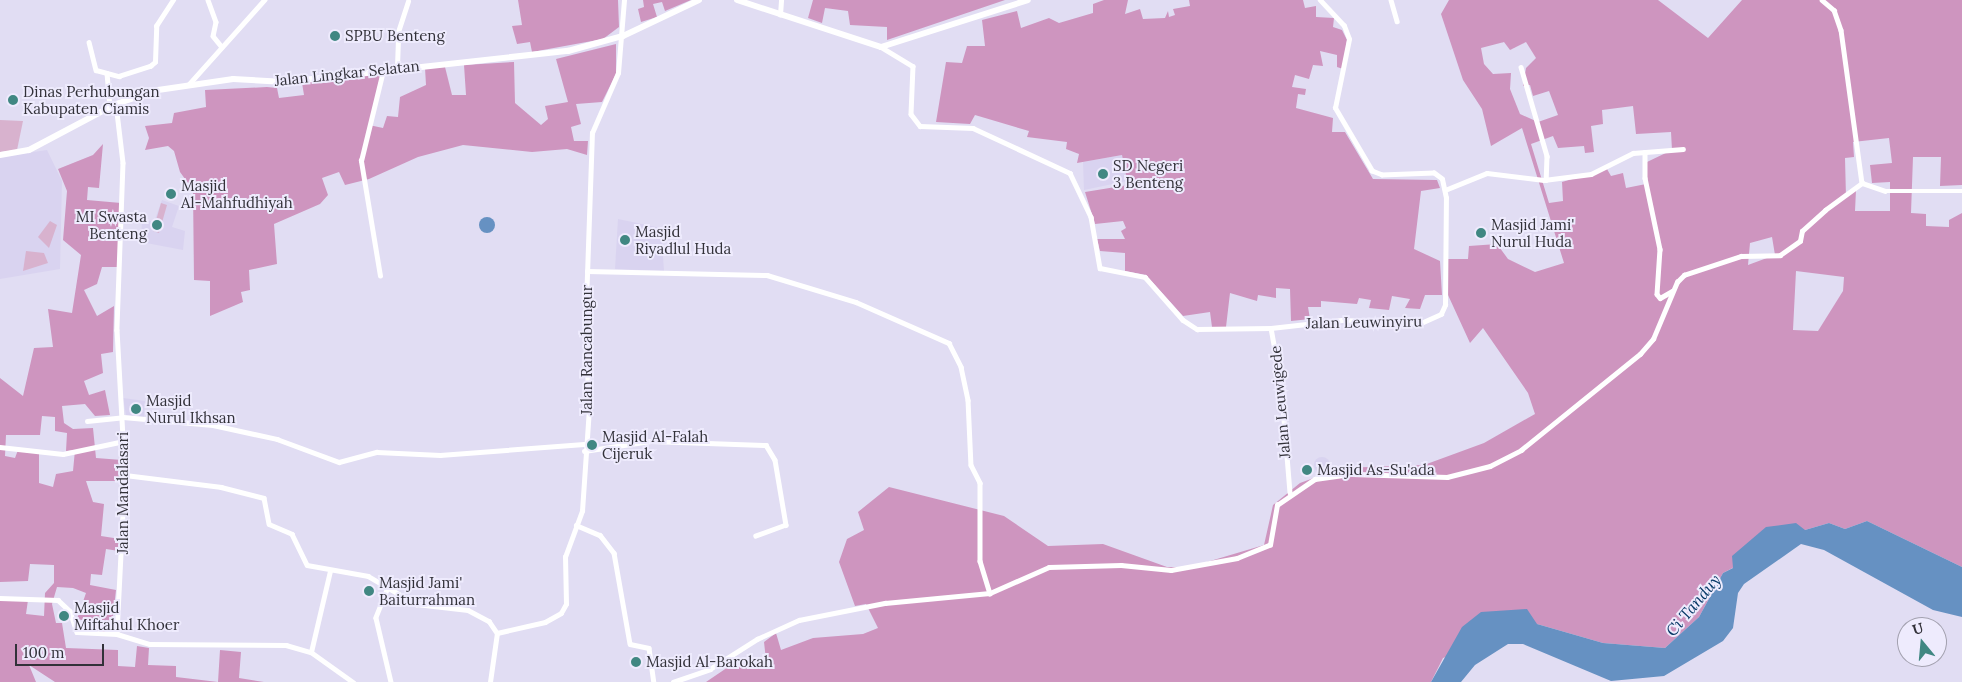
<!DOCTYPE html>
<style>
body{margin:0}
#map{position:relative;width:1962px;height:682px;overflow:hidden;background:#e1ddf3;font-family:Lora,serif}
div>[style]{position:absolute}
.built>*{inset:0;background:#d9d3f0}
.round{border-radius:50%}
.green>*{inset:0;background:#d8b2ce}
.forest>*{inset:0;background:#ce95bf}
.water>*{inset:0;background:#6691c2}
.street>*{height:4.5px;margin:-2.25px;padding:0 2.25px;transform-origin:2.25px;border-radius:2.25px;background:#fff}
.secondary>*{height:6px;margin:-3px;padding:0 3px;transform-origin:3px;border-radius:3px;background:#fff}
.dots>*{width:14px;height:14px;translate:-50% -50%;box-sizing:border-box;border:2px solid #eeebfd;border-radius:50%}
span{translate:-50% -50%;white-space:nowrap;text-align:center;line-height:1.15;-webkit-text-stroke:4px #eeebfd;paint-order:stroke}
.poi-label{font-size:15px;color:#323139}
.left{translate:0 -50%;text-align:left}
.right{translate:-100% -50%;text-align:right}
.street-label{font-size:15px;color:#323139}
.water-label{font-size:16px;color:#083967;font-style:italic}
.north{position:absolute;left:1897px;top:617px;width:50px;height:50px;box-sizing:border-box;background:#eeebfd;border:1px solid #a3a1af;border-radius:50%;rotate:343deg;font-size:14px;font-weight:700;line-height:20px;text-align:center;color:#323139}
.north::after{content:'';display:block;margin:auto;width:18px;height:22px;background:#408782;clip-path:polygon(50% 0,100% 100%,50% 72%,0 100%)}
.scale{position:absolute;left:15px;top:644px;width:89px;height:22px;box-sizing:border-box;border:2px solid #323139;border-top:0;padding-left:6px;font-size:15px;line-height:18px;white-space:nowrap;color:#323139;-webkit-text-stroke:4px #eeebfd;paint-order:stroke}
</style>
<div id="map">
<div class="built">
<i style="clip-path:polygon(47px 150px,62px 181px,60px 269px,0 279px,0 157px)"></i>
<i style="clip-path:polygon(1122px 155px,1127px 181px,1084px 190px,1083px 162px)"></i>
<i style="clip-path:polygon(162px 200px,179px 206px,172px 227px,185px 231px,183px 250px,141px 242px,142px 219px,154px 222px)"></i>
<i style="clip-path:polygon(618px 219px,661px 228px,664px 271px,615px 269px)"></i>
<i style="clip-path:polygon(123px 398px,145px 401px,144px 417px,126px 415px)"></i>
<i class="round" style="left:1314px;top:457px;width:16px;height:16px"></i>
</div>
<div class="green">
<i style="clip-path:polygon(0 120px,23px 121px,17px 150px,0 152px)"></i>
<i style="clip-path:polygon(161px 203px,167px 205px,159px 233px,153px 231px)"></i>
<i style="clip-path:polygon(50px 221px,57px 225px,49px 248px,38px 237px)"></i>
<i style="clip-path:polygon(26px 251px,44px 253px,48px 263px,23px 271px)"></i>
</div>
<div class="forest">
<i style="clip-path:polygon(518px 0,618px 0,619px 27px,603px 39px,532px 52px,530px 42px,517px 44px,512px 26px,522px 25px)"></i>
<i style="clip-path:polygon(643px 0,691px 0,665px 11px,662px 2px,653px 4px,657px 17px,641px 22px,638px 9px,644px 7px)"></i>
<i style="clip-path:polygon(813px 0,1005px 0,887px 40px,887px 27px,850px 25px,848px 11px,825px 8px,822px 23px,808px 18px)"></i>
<i style="clip-path:polygon(1104px 0,1128px 0,1125px 14px,1140px 9px,1143px 19px,1165px 18px,1168px 11px,1169px 17px,1175px 15px,1173px 9px,1190px 6px,1189px 0,1303px 0,1305px 8px,1316px 6px,1316px 17px,1334px 18px,1333px 27px,1342px 30px,1347px 40px,1343px 69px,1337px 67px,1337px 55px,1320px 51px,1323px 66px,1313px 65px,1309px 79px,1295px 75px,1292px 87px,1306px 89px,1305px 95px,1298px 94px,1296px 108px,1333px 118px,1332px 132px,1345px 132px,1373px 179px,1437px 180px,1440px 188px,1421px 191px,1414px 249px,1440px 261px,1442px 295px,1425px 295px,1420px 309px,1405px 308px,1410px 299px,1392px 296px,1389px 310px,1369px 308px,1371px 300px,1359px 298px,1357px 304px,1321px 301px,1321px 307px,1308px 307px,1310px 319px,1291px 321px,1290px 289px,1276px 288px,1276px 298px,1258px 295px,1257px 301px,1230px 293px,1226px 327px,1212px 327px,1210px 312px,1183px 316px,1146px 275px,1125px 271px,1125px 253px,1100px 251px,1097px 239px,1125px 239px,1121px 231px,1126px 228px,1123px 221px,1095px 224px,1085px 192px,1128px 185px,1122px 155px,1077px 163px,1079px 154px,1066px 149px,1067px 142px,1027px 137px,1029px 131px,975px 115px,970px 124px,936px 122px,946px 62px,962px 63px,967px 46px,985px 46px,982px 20px,1017px 11px,1021px 28px,1049px 18px,1059px 23px,1093px 13px,1093px 4px)"></i>
<i style="clip-path:polygon(evenodd,1449px 0,1658px 0,1708px 38px,1742px 0,1962px 0,1962px 185px,1940px 186px,1941px 157px,1913px 157px,1911px 213px,1926px 214px,1926px 226px,1949px 227px,1949px 220px,1962px 213px,1962px 567px,1867px 521px,1845px 529px,1829px 523px,1805px 530px,1723px 573px,1699px 617px,1665px 648px,1603px 643px,1537px 624px,1443px 658px,1431px 682px,706px 682px,737px 661px,742px 668px,766px 660px,764px 642px,776px 633px,781px 650px,813px 638px,863px 634px,878px 628px,866px 604px,855px 606px,839px 562px,847px 539px,864px 530px,858px 512px,889px 487px,1004px 516px,1048px 546px,1103px 544px,1167px 567px,1190px 567px,1264px 545px,1273px 505px,1300px 483px,1341px 468px,1424px 465px,1484px 443px,1535px 414px,1528px 393px,1483px 328px,1470px 343px,1448px 295px,1448px 259px,1468px 259px,1469px 246px,1497px 244px,1508px 259px,1535px 272px,1564px 263px,1522px 128px,1491px 146px,1482px 109px,1463px 80px,1441px 14px,1449px 0,1504px 42px,1510px 50px,1526px 42px,1536px 58px,1526px 68px,1523px 86px,1530px 85px,1533px 96px,1549px 91px,1558px 115px,1538px 122px,1520px 114px,1510px 89px,1511px 73px,1493px 74px,1484px 64px,1481px 48px,1504px 42px,1449px 0,1633px 106px,1636px 134px,1671px 132px,1672px 150px,1647px 162px,1646px 184px,1626px 188px,1623px 173px,1611px 176px,1607px 169px,1562px 182px,1563px 201px,1549px 203px,1531px 144px,1553px 136px,1558px 148px,1584px 146px,1585px 153px,1594px 152px,1591px 126px,1603px 124px,1602px 110px,1633px 106px,1449px 0,1889px 138px,1892px 163px,1870px 165px,1872px 183px,1890px 182px,1890px 211px,1855px 211px,1856px 190px,1846px 197px,1845px 158px,1854px 157px,1853px 142px,1889px 138px,1449px 0,1772px 237px,1775px 255px,1748px 265px,1750px 243px,1772px 237px,1449px 0,1796px 271px,1844px 277px,1843px 291px,1818px 331px,1793px 330px,1796px 271px)"></i>
<i style="clip-path:polygon(616px 44px,616px 74px,602px 102px,576px 104px,581px 124px,571px 127px,574px 141px,588px 141px,587px 155px,567px 149px,532px 152px,463px 145px,418px 157px,369px 179px,345px 185px,339px 172px,322px 178px,328px 195px,320px 204px,274px 224px,277px 264px,249px 270px,250px 290px,241px 292px,243px 302px,210px 316px,210px 281px,194px 280px,193px 190px,180px 172px,174px 151px,168px 146px,145px 150px,149px 138px,145px 126px,172px 123px,174px 113px,206px 107px,205px 90px,267px 87px,277px 88px,279px 98px,304px 95px,302px 83px,381px 73px,369px 125px,383px 128px,387px 116px,398px 117px,400px 97px,426px 85px,425px 68px,445px 67px,452px 95px,466px 95px,464px 65px,514px 62px,515px 103px,541px 125px,548px 119px,545px 106px,568px 102px,556px 59px)"></i>
<i style="clip-path:polygon(evenodd,103px 144px,99px 188px,88px 187px,87px 200px,121px 203px,118px 267px,102px 267px,97px 284px,84px 290px,97px 316px,114px 306px,113px 352px,101px 354px,103px 373px,84px 381px,89px 395px,105px 390px,110px 415px,95px 416px,85px 404px,62px 406px,64px 423px,73px 429px,93px 428px,96px 458px,122px 460px,121px 481px,86px 481px,93px 502px,104px 504px,101px 536px,120px 539px,119px 551px,106px 549px,102px 575px,91px 574px,90px 585px,116px 590px,111px 634px,86px 633px,88px 621px,77px 619px,86px 593px,73px 588px,57px 587px,52px 604px,56px 623px,62px 623px,66px 648px,118px 650px,118px 666px,135px 667px,137px 646px,149px 648px,148px 665px,176px 666px,176px 677px,218px 682px,220px 650px,241px 652px,239px 678px,264px 682px,55px 682px,29px 665px,36px 682px,0 682px,0 600px,28px 600px,26px 614px,44px 616px,45px 593px,54px 583px,54px 565px,30px 564px,28px 581px,0 582px,0 378px,23px 396px,34px 348px,53px 347px,48px 309px,72px 313px,81px 255px,63px 240px,67px 191px,58px 169px,93px 155px,103px 144px,42px 416px,55px 417px,55px 431px,67px 433px,66px 451px,75px 450px,73px 471px,56px 474px,53px 487px,39px 483px,39px 452px,18px 450px,15px 458px,5px 456px,6px 435px,40px 435px,42px 416px)"></i>
</div>
<div class="water">
<i class="round" style="left:479px;top:217px;width:16px;height:16px"></i>
<i style="clip-path:polygon(1867px 521px,1962px 567px,1962px 617px,1933px 610px,1824px 550px,1801px 544px,1744px 584px,1738px 593px,1733px 628px,1723px 641px,1664px 676px,1611px 681px,1523px 644px,1508px 644px,1475px 665px,1461px 682px,1431px 682px,1462px 627px,1481px 612px,1527px 609px,1537px 624px,1603px 643px,1665px 648px,1699px 617px,1723px 573px,1733px 568px,1732px 556px,1766px 527px,1796px 523px,1805px 530px,1829px 523px,1845px 529px)"></i>
</div>
<div class="street">
<i style="left:208px;top:0;width:23px;rotate:70deg"></i>
<i style="left:216px;top:22px;width:14px;rotate:102deg"></i>
<i style="left:213px;top:36px;width:14px;rotate:51deg"></i>
<i style="left:1391px;top:0;width:22px;rotate:74deg"></i>
<i style="left:1822px;top:0;width:16px;rotate:40deg"></i>
<i style="left:1834px;top:10px;width:21px;rotate:71deg"></i>
<i style="left:1841px;top:30px;width:154px;rotate:82.2deg"></i>
<i style="left:1862px;top:183px;width:24px;rotate:19deg"></i>
<i style="left:1885px;top:191px;width:77px"></i>
<i style="left:780px;top:15px;width:15px;rotate:-86deg"></i>
<i style="left:89px;top:42px;width:29px;rotate:76deg"></i>
<i style="left:96px;top:70px;width:24px;rotate:15deg"></i>
<i style="left:119px;top:76px;width:33px;rotate:-18deg"></i>
<i style="left:150px;top:66px;width:6px;rotate:-39deg"></i>
<i style="left:155px;top:62px;width:36px;rotate:-88deg"></i>
<i style="left:156px;top:26px;width:31px;rotate:-57deg"></i>
<i style="left:881px;top:47px;width:37px;rotate:31deg"></i>
<i style="left:913px;top:66px;width:48px;rotate:92.4deg"></i>
<i style="left:911px;top:114px;width:15px;rotate:53deg"></i>
<i style="left:920px;top:126px;width:53px;rotate:2.2deg"></i>
<i style="left:973px;top:128px;width:107px;rotate:24.9deg"></i>
<i style="left:1070px;top:173px;width:49px;rotate:64.5deg"></i>
<i style="left:1091px;top:217px;width:52px;rotate:80deg"></i>
<i style="left:1100px;top:268px;width:46px;rotate:11.3deg"></i>
<i style="left:1145px;top:277px;width:57px;rotate:48.5deg"></i>
<i style="left:1183px;top:320px;width:17px;rotate:33deg"></i>
<i style="left:1197px;top:329px;width:74px;rotate:-0.8deg"></i>
<i style="left:1271px;top:328px;width:56px;rotate:79.7deg"></i>
<i style="left:1281px;top:383px;width:110px;rotate:85.3deg"></i>
<i style="left:397px;top:67px;width:35px;rotate:-88deg"></i>
<i style="left:398px;top:32px;width:32px;rotate:-72deg"></i>
<i style="left:1521px;top:67px;width:93px;rotate:73.7deg"></i>
<i style="left:1547px;top:156px;width:24px;rotate:92deg"></i>
<i style="left:107px;top:73px;width:34px;rotate:85deg"></i>
<i style="left:189px;top:84px;width:113px;rotate:-48.2deg"></i>
<i style="left:116px;top:104px;width:59px;rotate:83.2deg"></i>
<i style="left:123px;top:163px;width:167px;rotate:92.1deg"></i>
<i style="left:117px;top:330px;width:145px;rotate:86.8deg"></i>
<i style="left:125px;top:475px;width:159px;rotate:92.9deg"></i>
<i style="left:117px;top:634px;width:34px;rotate:17deg"></i>
<i style="left:150px;top:644px;width:136px;rotate:0.4deg"></i>
<i style="left:286px;top:645px;width:26px;rotate:16deg"></i>
<i style="left:311px;top:652px;width:52px;rotate:35.5deg"></i>
<i style="left:1645px;top:152px;width:26px;rotate:90deg"></i>
<i style="left:1645px;top:178px;width:73px;rotate:78.1deg"></i>
<i style="left:1660px;top:249px;width:45px;rotate:93.8deg"></i>
<i style="left:1657px;top:294px;width:5px;rotate:53deg"></i>
<i style="left:1660px;top:298px;width:14px;rotate:-30deg"></i>
<i style="left:1445px;top:190px;width:45px;rotate:-22deg"></i>
<i style="left:1487px;top:173px;width:57px;rotate:7deg"></i>
<i style="left:1544px;top:180px;width:47px;rotate:-7.3deg"></i>
<i style="left:1591px;top:174px;width:47px;rotate:-26.6deg"></i>
<i style="left:1633px;top:153px;width:50px;rotate:-4.6deg"></i>
<i style="left:587px;top:271px;width:180px;rotate:1.3deg"></i>
<i style="left:767px;top:275px;width:93px;rotate:16.9deg"></i>
<i style="left:856px;top:302px;width:102px;rotate:23.8deg"></i>
<i style="left:949px;top:343px;width:27px;rotate:63deg"></i>
<i style="left:961px;top:367px;width:34px;rotate:78deg"></i>
<i style="left:968px;top:400px;width:65px;rotate:87.4deg"></i>
<i style="left:971px;top:465px;width:20px;rotate:63deg"></i>
<i style="left:980px;top:483px;width:78px;rotate:90deg"></i>
<i style="left:980px;top:561px;width:34px;rotate:73deg"></i>
<i style="left:380px;top:276px;width:117px;rotate:-99.4deg"></i>
<i style="left:361px;top:161px;width:93px;rotate:-76.3deg"></i>
<i style="left:1271px;top:328px;width:71px;rotate:-6.4deg"></i>
<i style="left:1342px;top:320px;width:79px;rotate:2.2deg"></i>
<i style="left:1421px;top:323px;width:22px;rotate:-24deg"></i>
<i style="left:1441px;top:314px;width:10px;rotate:-66deg"></i>
<i style="left:1445px;top:305px;width:107px;rotate:-89.5deg"></i>
<i style="left:1446px;top:198px;width:19px;rotate:-102deg"></i>
<i style="left:1442px;top:179px;width:10px;rotate:-143deg"></i>
<i style="left:1434px;top:173px;width:52px;rotate:177.8deg"></i>
<i style="left:1382px;top:175px;width:11px;rotate:-158deg"></i>
<i style="left:1372px;top:171px;width:73px;rotate:-120.4deg"></i>
<i style="left:1335px;top:108px;width:70px;rotate:-78.5deg"></i>
<i style="left:1349px;top:39px;width:14px;rotate:-111deg"></i>
<i style="left:1344px;top:26px;width:35px;rotate:-133deg"></i>
<i style="left:87px;top:421px;width:36px;rotate:-6deg"></i>
<i style="left:123px;top:417px;width:90px;rotate:5.1deg"></i>
<i style="left:213px;top:425px;width:66px;rotate:12.3deg"></i>
<i style="left:277px;top:439px;width:66px;rotate:20.4deg"></i>
<i style="left:339px;top:462px;width:39px;rotate:-15deg"></i>
<i style="left:377px;top:452px;width:63px;rotate:2.7deg"></i>
<i style="left:440px;top:455px;width:144px;rotate:-4.4deg"></i>
<i style="left:0;top:447px;width:63px;rotate:6.3deg"></i>
<i style="left:63px;top:454px;width:62px;rotate:-12deg"></i>
<i style="left:584px;top:451px;width:67px;rotate:-8.6deg"></i>
<i style="left:650px;top:441px;width:116px;rotate:2deg"></i>
<i style="left:766px;top:445px;width:17px;rotate:59deg"></i>
<i style="left:775px;top:460px;width:66px;rotate:80.4deg"></i>
<i style="left:786px;top:525px;width:32px;rotate:160deg"></i>
<i style="left:125px;top:475px;width:97px;rotate:7.1deg"></i>
<i style="left:221px;top:487px;width:44px;rotate:14.3deg"></i>
<i style="left:264px;top:498px;width:26px;rotate:79deg"></i>
<i style="left:269px;top:524px;width:25px;rotate:23deg"></i>
<i style="left:292px;top:534px;width:34px;rotate:64deg"></i>
<i style="left:307px;top:565px;width:62px;rotate:10.2deg"></i>
<i style="left:368px;top:576px;width:56px;rotate:30.3deg"></i>
<i style="left:416px;top:604px;width:52px;rotate:6.6deg"></i>
<i style="left:468px;top:610px;width:24px;rotate:28deg"></i>
<i style="left:489px;top:621px;width:14px;rotate:56deg"></i>
<i style="left:576px;top:525px;width:26px;rotate:23deg"></i>
<i style="left:600px;top:535px;width:23px;rotate:52deg"></i>
<i style="left:614px;top:553px;width:92px;rotate:80deg"></i>
<i style="left:630px;top:644px;width:19px;rotate:12deg"></i>
<i style="left:649px;top:648px;width:34px;rotate:82deg"></i>
<i style="left:389px;top:585px;width:35px;rotate:112deg"></i>
<i style="left:376px;top:618px;width:66px;rotate:76.8deg"></i>
<i style="left:0;top:598px;width:58px;rotate:2deg"></i>
<i style="left:58px;top:600px;width:16px;rotate:43deg"></i>
<i style="left:70px;top:611px;width:22px;rotate:72deg"></i>
<i style="left:77px;top:632px;width:40px;rotate:2.9deg"></i>
<i style="left:311px;top:652px;width:83px;rotate:-76.8deg"></i>
<i style="left:490px;top:682px;width:49px;rotate:-81.9deg"></i>
<i style="left:497px;top:633px;width:49px;rotate:-12.9deg"></i>
<i style="left:545px;top:622px;width:18px;rotate:-29deg"></i>
<i style="left:561px;top:613px;width:10px;rotate:-61deg"></i>
<i style="left:566px;top:604px;width:47px;rotate:-91.2deg"></i>
<i style="left:565px;top:557px;width:49px;rotate:-69.7deg"></i>
<i style="left:582px;top:511px;width:102px;rotate:-86.1deg"></i>
<i style="left:589px;top:409px;width:77px;rotate:-93deg"></i>
<i style="left:585px;top:332px;width:199px;rotate:-88deg"></i>
<i style="left:592px;top:133px;width:65px;rotate:-66.6deg"></i>
<i style="left:618px;top:73px;width:73px;rotate:-85.3deg"></i>
<i style="left:673px;top:682px;width:39px;rotate:-19deg"></i>
<i style="left:710px;top:669px;width:56px;rotate:-32.6deg"></i>
<i style="left:757px;top:639px;width:46px;rotate:-24.3deg"></i>
<i style="left:799px;top:620px;width:88px;rotate:-11.2deg"></i>
<i style="left:885px;top:603px;width:105px;rotate:-5.4deg"></i>
<i style="left:990px;top:593px;width:64px;rotate:-23.8deg"></i>
<i style="left:1049px;top:567px;width:72px;rotate:-1.6deg"></i>
<i style="left:1121px;top:565px;width:50px;rotate:5.7deg"></i>
<i style="left:1171px;top:570px;width:67px;rotate:-10.3deg"></i>
<i style="left:1237px;top:558px;width:35px;rotate:-22deg"></i>
<i style="left:1270px;top:545px;width:41px;rotate:-80.1deg"></i>
<i style="left:1277px;top:505px;width:46px;rotate:-34.4deg"></i>
<i style="left:1315px;top:479px;width:37px;rotate:-8deg"></i>
<i style="left:1352px;top:474px;width:95px;rotate:1.8deg"></i>
<i style="left:1447px;top:477px;width:44px;rotate:-14.3deg"></i>
<i style="left:1490px;top:466px;width:35px;rotate:-27deg"></i>
<i style="left:1521px;top:450px;width:153px;rotate:-38.9deg"></i>
<i style="left:1640px;top:354px;width:20px;rotate:-49deg"></i>
<i style="left:1653px;top:339px;width:62px;rotate:-67.2deg"></i>
<i style="left:1677px;top:282px;width:10px;rotate:-45deg"></i>
<i style="left:1684px;top:275px;width:60px;rotate:-18.4deg"></i>
<i style="left:1741px;top:256px;width:39px;rotate:-1deg"></i>
<i style="left:1780px;top:255px;width:24px;rotate:-35deg"></i>
<i style="left:1800px;top:241px;width:10px;rotate:-79deg"></i>
<i style="left:1802px;top:231px;width:31px;rotate:-42deg"></i>
<i style="left:1825px;top:210px;width:46px;rotate:-36.1deg"></i>
</div>
<div class="secondary">
<i style="left:737px;top:0;width:151px;rotate:18.1deg"></i>
<i style="left:881px;top:47px;width:154px;rotate:-17.7deg"></i>
<i style="left:0;top:155px;width:29px;rotate:-10deg"></i>
<i style="left:29px;top:150px;width:98px;rotate:-27.9deg"></i>
<i style="left:116px;top:104px;width:44px;rotate:-18.4deg"></i>
<i style="left:158px;top:90px;width:76px;rotate:-8.3deg"></i>
<i style="left:233px;top:79px;width:52px;rotate:3.3deg"></i>
<i style="left:285px;top:82px;width:285px;rotate:-6.3deg"></i>
<i style="left:568px;top:51px;width:57px;rotate:-15.3deg"></i>
<i style="left:623px;top:36px;width:84px;rotate:-25.3deg"></i>
</div>
<div class="dots">
<i style="left:335px;top:36px;background:#408782"></i>
<i style="left:13px;top:100px;background:#408782"></i>
<i style="left:1103px;top:174px;background:#408782"></i>
<i style="left:171px;top:194px;background:#408782"></i>
<i style="left:157px;top:225px;background:#408782"></i>
<i style="left:1481px;top:233px;background:#408782"></i>
<i style="left:625px;top:240px;background:#408782"></i>
<i style="left:136px;top:409px;background:#408782"></i>
<i style="left:592px;top:445px;background:#408782"></i>
<i style="left:1307px;top:470px;background:#408782"></i>
<i style="left:369px;top:591px;background:#408782"></i>
<i style="left:64px;top:616px;background:#408782"></i>
<i style="left:636px;top:662px;background:#408782"></i>
</div>
<div class="poi-label">
<span class="left" style="left:345px;top:36px">SPBU Benteng</span>
<span class="left" style="left:23px;top:100px">Dinas Perhubungan<br>Kabupaten Ciamis</span>
<span class="left" style="left:1113px;top:174px">SD Negeri<br>3 Benteng</span>
<span class="left" style="left:181px;top:194px">Masjid<br>Al-Mahfudhiyah</span>
<span class="right" style="left:147px;top:225px">MI Swasta<br>Benteng</span>
<span class="left" style="left:1491px;top:233px">Masjid Jami'<br>Nurul Huda</span>
<span class="left" style="left:635px;top:240px">Masjid<br>Riyadlul Huda</span>
<span class="left" style="left:146px;top:409px">Masjid<br>Nurul Ikhsan</span>
<span class="left" style="left:602px;top:445px">Masjid Al-Falah<br>Cijeruk</span>
<span class="left" style="left:1317px;top:470px">Masjid As-Su'ada</span>
<span class="left" style="left:379px;top:591px">Masjid Jami'<br>Baiturrahman</span>
<span class="left" style="left:74px;top:616px">Masjid<br>Miftahul Khoer</span>
<span class="left" style="left:646px;top:662px">Masjid Al-Barokah</span>
</div>
<div class="street-label">
<span style="left:347px;top:73px;rotate:-6deg">Jalan Lingkar Selatan</span>
<span style="left:1364px;top:322px;rotate:-1deg">Jalan Leuwinyiru</span>
<span style="left:587px;top:350px;rotate:-90deg">Jalan Rancabungur</span>
<span style="left:1280px;top:402px;rotate:-95deg">Jalan Leuwigede</span>
<span style="left:123px;top:493px;rotate:-90deg">Jalan Mandalasari</span>
</div>
<div class="water-label">
<span style="left:1693px;top:605px;rotate:-50deg">Ci Tanduy</span>
</div>
<div class="north">U</div>
<div class="scale">100 m</div>
</div>
